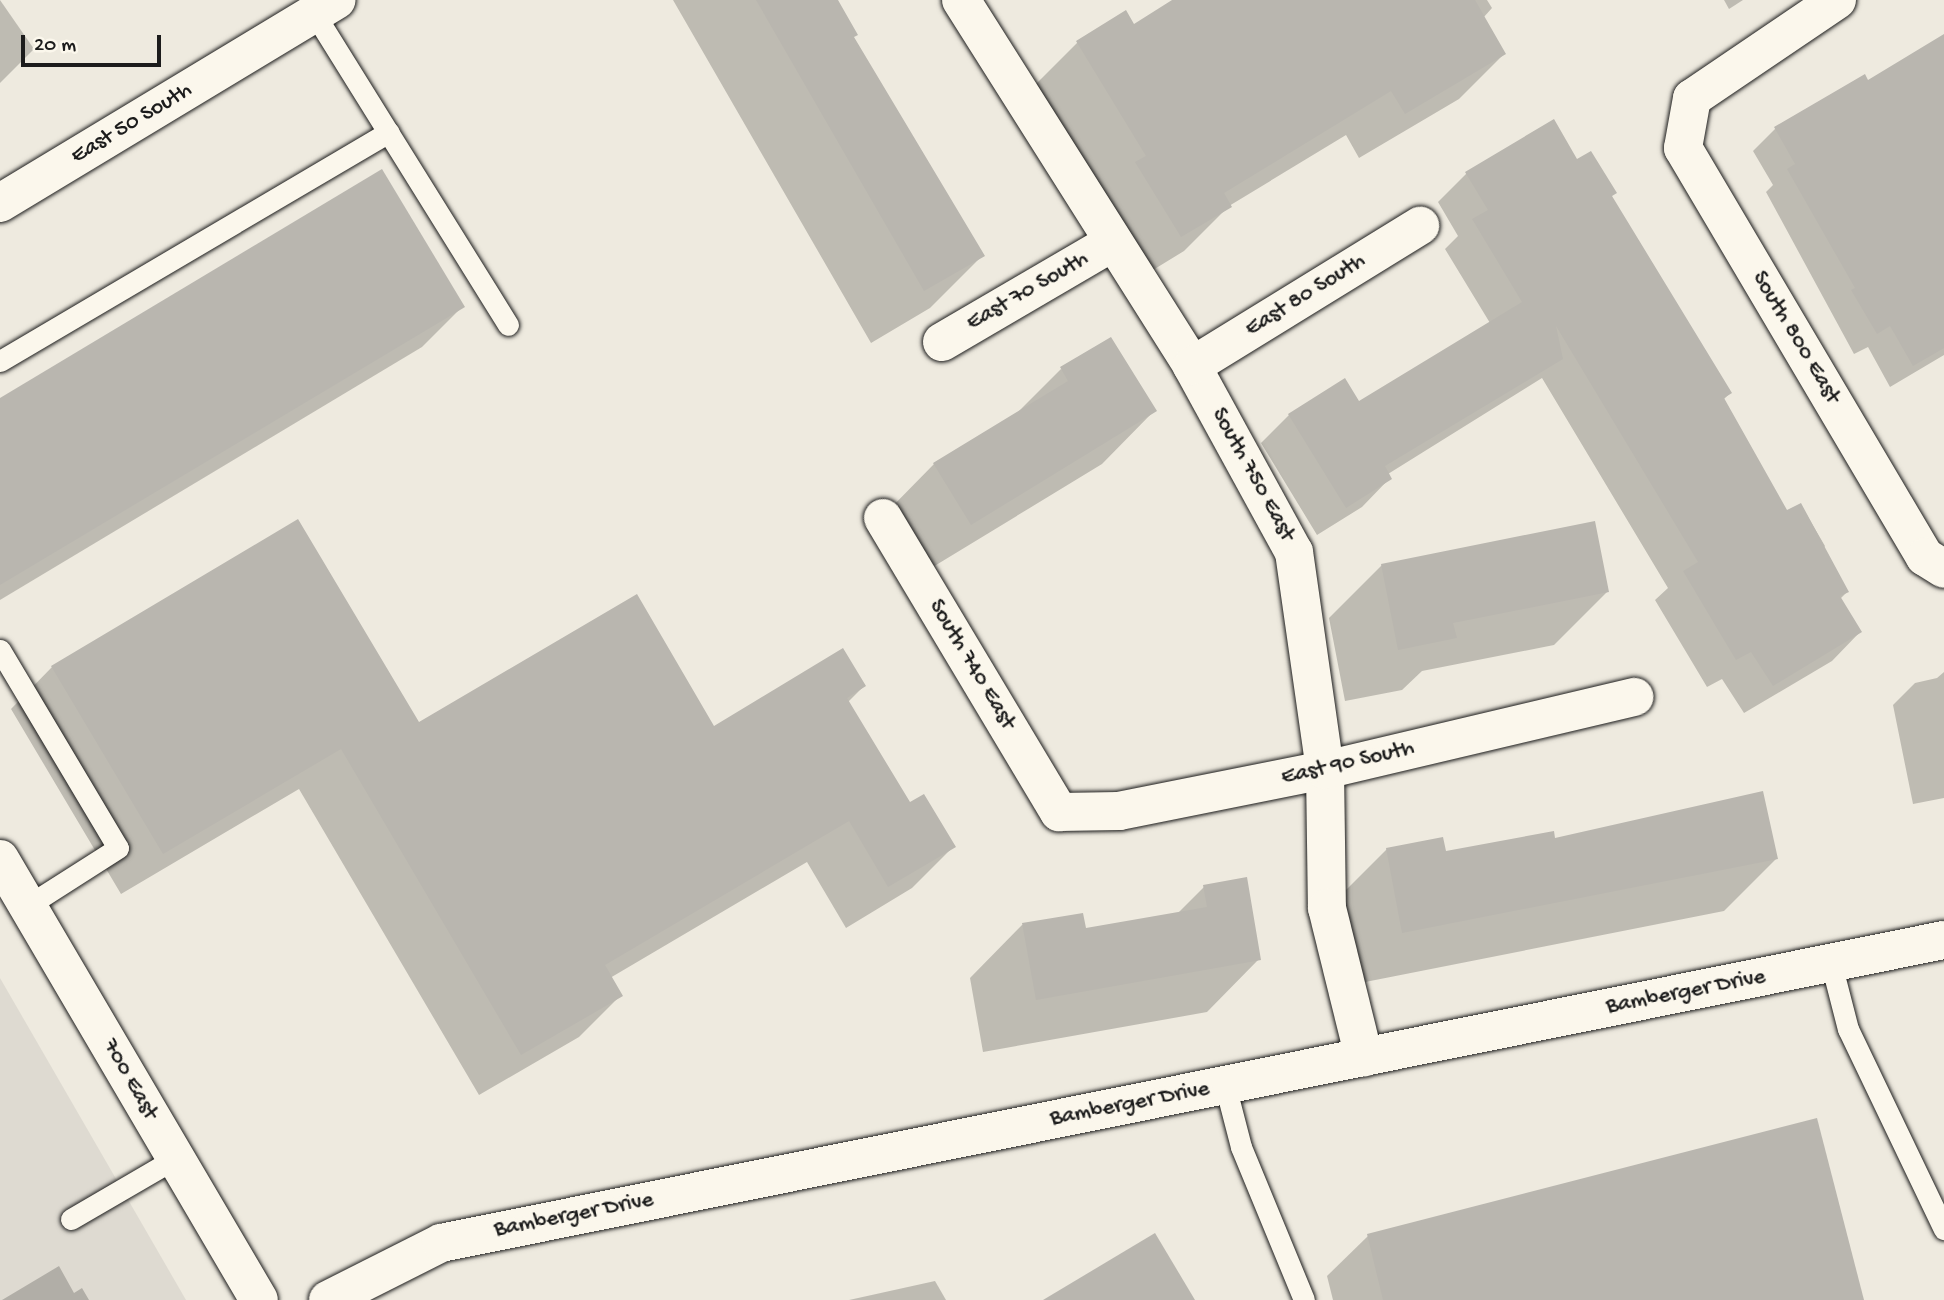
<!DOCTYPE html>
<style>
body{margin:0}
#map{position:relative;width:1944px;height:1300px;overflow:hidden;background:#eeeadf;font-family:"Gochi Hand",sans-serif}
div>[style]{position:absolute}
.built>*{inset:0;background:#dedad1}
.shadow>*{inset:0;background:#0003}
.building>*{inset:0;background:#b9b6af}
.roads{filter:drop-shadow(0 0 2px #1c1c1c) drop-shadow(0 0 2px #1c1c1c)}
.service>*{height:21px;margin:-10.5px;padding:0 10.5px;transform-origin:10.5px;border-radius:10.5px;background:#fbf7ec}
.minor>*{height:38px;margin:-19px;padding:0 19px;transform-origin:19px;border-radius:19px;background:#fbf7ec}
.tertiary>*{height:38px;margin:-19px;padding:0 19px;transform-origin:19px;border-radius:19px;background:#fbf7ec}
.secondary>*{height:38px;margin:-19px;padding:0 19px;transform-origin:19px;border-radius:19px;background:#fbf7ec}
span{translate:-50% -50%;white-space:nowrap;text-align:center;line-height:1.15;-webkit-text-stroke:7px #fbf7ec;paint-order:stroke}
.street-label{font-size:23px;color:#1c1c1c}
.scale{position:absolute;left:21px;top:35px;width:140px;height:32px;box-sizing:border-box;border:4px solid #1c1c1c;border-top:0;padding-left:9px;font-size:21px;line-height:24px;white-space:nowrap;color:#1c1c1c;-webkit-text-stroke:5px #fbf7ec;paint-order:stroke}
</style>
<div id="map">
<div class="built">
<i style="clip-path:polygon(0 978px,186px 1300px,0 1300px)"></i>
</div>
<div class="shadow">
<i style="clip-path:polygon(0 0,34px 49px,0 83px)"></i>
<i style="clip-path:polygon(673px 0,836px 0,852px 37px,983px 255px,930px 308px,871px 343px)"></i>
<i style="clip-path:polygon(1176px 0,1487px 0,1492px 8px,1483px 18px,1504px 54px,1459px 99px,1359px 158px,1346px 135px,1229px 206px,1184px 251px,1135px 281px,1032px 88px,1077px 43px,1126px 12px,1134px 26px)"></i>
<i style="clip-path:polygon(1724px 0,1743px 0,1729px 9px)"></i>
<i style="clip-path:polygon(1944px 36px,1944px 355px,1890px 387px,1868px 347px,1854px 354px,1766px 192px,1773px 185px,1753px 151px,1775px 129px,1864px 77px,1867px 82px)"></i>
<i style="clip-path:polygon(1577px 161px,1611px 197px,1730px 393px,1723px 400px,1787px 513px,1801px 505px,1825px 546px,1822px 550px,1847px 592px,1840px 599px,1860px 632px,1832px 661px,1744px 713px,1722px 679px,1707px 687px,1655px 600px,1668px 588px,1542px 378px,1388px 474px,1390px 478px,1362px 507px,1317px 535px,1261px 443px,1289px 415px,1358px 404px,1490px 323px,1445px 249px,1458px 236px,1438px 202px,1466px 174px)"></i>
<i style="clip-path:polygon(462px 307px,422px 347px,0 600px,0 400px)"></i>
<i style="clip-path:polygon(1061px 369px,1154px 411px,1102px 464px,918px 576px,882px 517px,934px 464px,1015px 415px)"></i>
<i style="clip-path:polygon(1382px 565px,1607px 592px,1554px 645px,1422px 671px,1402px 690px,1345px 701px,1329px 618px)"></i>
<i style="clip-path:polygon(52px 667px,418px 725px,714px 728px,864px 686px,848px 702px,909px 805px,953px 847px,912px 888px,846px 928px,807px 862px,610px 978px,621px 995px,579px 1037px,479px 1095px,299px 789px,121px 894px,11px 709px)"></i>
<i style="clip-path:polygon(1944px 672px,1944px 798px,1913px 804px,1893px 705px,1915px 683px,1937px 678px)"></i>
<i style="clip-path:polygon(1387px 849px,1445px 854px,1777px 858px,1724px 911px,1350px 985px,1334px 902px)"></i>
<i style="clip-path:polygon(1204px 887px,1259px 959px,1207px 1012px,983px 1052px,970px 978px,1022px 925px,1085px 930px,1177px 914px)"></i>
<i style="clip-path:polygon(1368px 1236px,1861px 1300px,1333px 1300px,1327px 1276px)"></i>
<i style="clip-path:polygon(59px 1266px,74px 1293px,82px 1288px,89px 1300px,2px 1300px)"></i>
<i style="clip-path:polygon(935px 1281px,946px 1300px,849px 1300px)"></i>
</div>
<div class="building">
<i style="clip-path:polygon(756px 0,838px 0,858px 35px,854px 37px,985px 256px,924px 291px)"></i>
<i style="clip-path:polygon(1172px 0,1475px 0,1506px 54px,1405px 114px,1391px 91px,1224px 193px,1232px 207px,1181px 237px,1135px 162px,1146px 156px,1076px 41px,1126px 10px,1134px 24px)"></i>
<i style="clip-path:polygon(1944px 34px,1944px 348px,1913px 366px,1890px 326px,1877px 334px,1851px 290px,1855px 288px,1787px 169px,1795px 164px,1774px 127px,1865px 74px,1868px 80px)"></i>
<i style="clip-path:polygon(1554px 119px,1577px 159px,1591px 151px,1617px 193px,1612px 196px,1732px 393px,1724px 398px,1787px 510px,1801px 503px,1849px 592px,1840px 596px,1862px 632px,1773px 686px,1751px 652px,1736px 660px,1718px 630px,1683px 571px,1698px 562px,1556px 326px,1563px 359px,1385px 466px,1392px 479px,1346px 508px,1288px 414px,1345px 378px,1359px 401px,1522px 302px,1472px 219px,1488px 210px,1465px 172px)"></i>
<i style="clip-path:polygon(382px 169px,465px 307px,0 585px,0 398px)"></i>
<i style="clip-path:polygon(1111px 337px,1157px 411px,971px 525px,933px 463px,1068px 381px,1060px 367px)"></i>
<i style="clip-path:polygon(298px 519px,419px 722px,637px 594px,714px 726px,843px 648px,866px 686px,847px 698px,910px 802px,924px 794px,956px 847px,888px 887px,849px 821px,605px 965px,623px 996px,521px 1055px,341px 749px,163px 854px,51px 666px)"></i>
<i style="clip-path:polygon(1595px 521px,1609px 592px,1453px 623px,1457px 638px,1398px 650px,1381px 564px)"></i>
<i style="clip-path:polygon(1763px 791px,1778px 859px,1402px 933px,1386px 848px,1443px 837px,1446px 851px,1554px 831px,1555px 838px)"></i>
<i style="clip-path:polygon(1247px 877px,1261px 960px,1036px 1000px,1022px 923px,1083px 913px,1086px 928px,1207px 907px,1203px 885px)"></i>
<i style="clip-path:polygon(1817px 1118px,1864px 1300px,1383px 1300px,1367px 1234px)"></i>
<i style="clip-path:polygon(1155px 1233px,1195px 1300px,1043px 1300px)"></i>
</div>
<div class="roads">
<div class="service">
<i style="left:388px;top:132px;width:227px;rotate:58.1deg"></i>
<i style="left:0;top:361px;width:451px;rotate:-30.5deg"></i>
<i style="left:388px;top:132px;width:140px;rotate:-121.9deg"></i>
<i style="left:0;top:650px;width:230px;rotate:59.2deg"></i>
<i style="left:118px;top:848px;width:108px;rotate:147.5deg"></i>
<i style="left:1831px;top:963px;width:68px;rotate:75.6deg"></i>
<i style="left:1848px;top:1029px;width:222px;rotate:64.4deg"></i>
<i style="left:1225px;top:1085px;width:64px;rotate:75.5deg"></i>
<i style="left:1241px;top:1147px;width:165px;rotate:67.6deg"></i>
<i style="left:71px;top:1219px;width:119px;rotate:-30.2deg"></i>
</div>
<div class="minor">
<i style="left:961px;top:0;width:433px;rotate:57.7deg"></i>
<i style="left:1192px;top:366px;width:212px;rotate:61.3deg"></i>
<i style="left:1294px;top:552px;width:220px;rotate:81.9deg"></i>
<i style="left:1325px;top:770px;width:138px;rotate:89.2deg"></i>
<i style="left:1327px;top:908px;width:154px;rotate:76.1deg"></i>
<i style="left:1837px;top:0;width:175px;rotate:145.9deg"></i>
<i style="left:1692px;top:98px;width:51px;rotate:100.2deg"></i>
<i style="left:1683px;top:148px;width:475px;rotate:59.4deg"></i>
<i style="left:1925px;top:557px;width:22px;rotate:32deg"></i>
<i style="left:942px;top:342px;width:198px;rotate:-30.3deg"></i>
<i style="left:1192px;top:366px;width:268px;rotate:-31.6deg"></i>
<i style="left:883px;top:518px;width:343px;rotate:59.1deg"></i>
<i style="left:1059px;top:812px;width:60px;rotate:-1deg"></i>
<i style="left:1119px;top:811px;width:210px;rotate:-11.3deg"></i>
<i style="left:1325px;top:770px;width:318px;rotate:-13.3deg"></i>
<i style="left:328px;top:1300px;width:127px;rotate:-26.8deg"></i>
<i style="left:441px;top:1243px;width:1533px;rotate:-11.4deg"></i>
</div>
<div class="tertiary">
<i style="left:0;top:859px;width:511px;rotate:59.57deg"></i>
</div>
<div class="secondary">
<i style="left:0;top:203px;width:393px;rotate:-31.1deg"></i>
</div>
</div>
<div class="street-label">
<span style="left:132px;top:124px;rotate:-31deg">East 50 South</span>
<span style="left:1028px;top:292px;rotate:-30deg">East 70 South</span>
<span style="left:1306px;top:296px;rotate:-32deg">East 80 South</span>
<span style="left:1795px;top:338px;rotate:59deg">South 800 East</span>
<span style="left:1252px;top:475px;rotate:61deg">South 750 East</span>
<span style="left:971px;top:665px;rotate:59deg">South 740 East</span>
<span style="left:1348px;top:764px;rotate:-13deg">East 90 South</span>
<span style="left:1686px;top:993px;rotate:-11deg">Bamberger Drive</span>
<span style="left:129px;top:1080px;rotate:60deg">700 East</span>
<span style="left:1130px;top:1105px;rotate:-11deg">Bamberger Drive</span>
<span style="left:574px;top:1216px;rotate:-11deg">Bamberger Drive</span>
</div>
<div class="scale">20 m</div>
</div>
